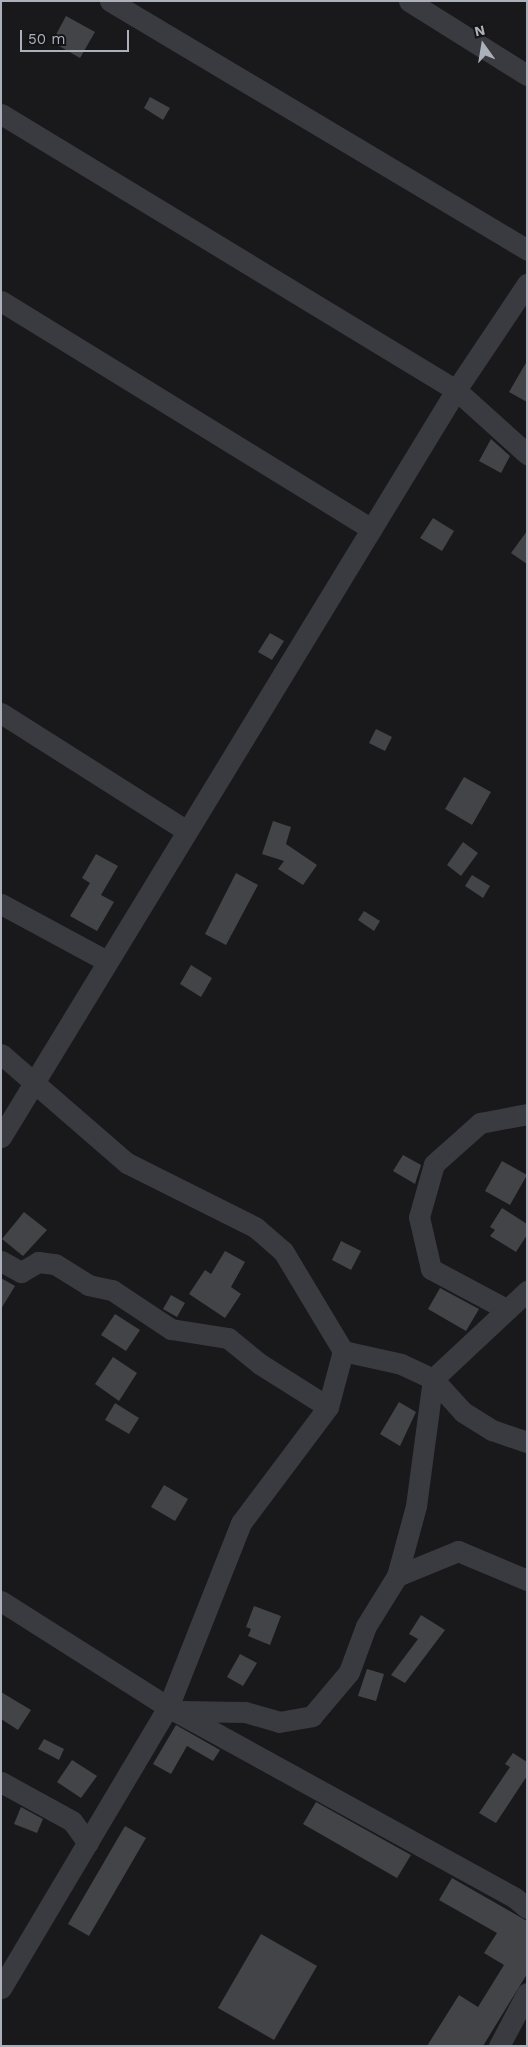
<!DOCTYPE html>
<style>
body{margin:0}
#map{position:relative;width:528px;height:2047px;overflow:hidden;background:#19191b;font-family:"Work Sans",sans-serif}
div>[style]{position:absolute}
.building>*{inset:0;background:#434448}
.minor>*{height:21px;margin:-10.5px;padding:0 10.5px;transform-origin:10.5px;border-radius:10.5px;background:#3a3b40}
span{translate:-50% -50%;white-space:nowrap;text-align:center;line-height:1.15;-webkit-text-stroke:4px #141416;paint-order:stroke}
.frame{position:absolute;inset:0;border:2px solid #acb0ba;pointer-events:none}
.north{position:absolute;left:458px;top:20px;width:50px;height:50px;-webkit-text-stroke:4px #141416;paint-order:stroke;rotate:347deg;font-size:14px;font-weight:700;line-height:20px;text-align:center;color:#acb0ba}
.north::after{content:'';display:block;margin:auto;width:18px;height:22px;background:#acb0ba;clip-path:polygon(50% 0,100% 100%,50% 72%,0 100%)}
.scale{position:absolute;left:20px;top:30px;width:109px;height:22px;box-sizing:border-box;border:2px solid #acb0ba;border-top:0;padding-left:6px;font-size:15px;line-height:18px;white-space:nowrap;color:#acb0ba;-webkit-text-stroke:4px #141416;paint-order:stroke}
</style>
<div id="map">
<div class="building">
<i style="clip-path:polygon(66px 16px,95px 32px,80px 58px,52px 42px)"></i>
<i style="clip-path:polygon(150px 97px,170px 108px,163px 120px,144px 108px)"></i>
<i style="clip-path:polygon(527px 361px,527px 402px,509px 392px)"></i>
<i style="clip-path:polygon(491px 439px,510px 456px,501px 473px,479px 461px)"></i>
<i style="clip-path:polygon(433px 518px,454px 531px,442px 551px,420px 538px)"></i>
<i style="clip-path:polygon(527px 531px,527px 564px,511px 553px)"></i>
<i style="clip-path:polygon(270px 633px,284px 641px,272px 660px,258px 652px)"></i>
<i style="clip-path:polygon(376px 729px,392px 737px,385px 751px,369px 743px)"></i>
<i style="clip-path:polygon(464px 777px,491px 792px,472px 825px,445px 809px)"></i>
<i style="clip-path:polygon(273px 821px,291px 827px,286px 844px,317px 865px,303px 885px,278px 869px,284px 861px,262px 854px)"></i>
<i style="clip-path:polygon(463px 842px,478px 853px,461px 876px,447px 865px)"></i>
<i style="clip-path:polygon(96px 854px,118px 866px,101px 895px,114px 902px,97px 931px,70px 916px,90px 883px,82px 878px)"></i>
<i style="clip-path:polygon(236px 873px,258px 885px,226px 945px,205px 934px)"></i>
<i style="clip-path:polygon(472px 875px,490px 886px,483px 898px,465px 886px)"></i>
<i style="clip-path:polygon(364px 911px,380px 921px,374px 931px,358px 920px)"></i>
<i style="clip-path:polygon(191px 965px,212px 978px,201px 997px,180px 984px)"></i>
<i style="clip-path:polygon(403px 1155px,421px 1165px,415px 1184px,393px 1171px)"></i>
<i style="clip-path:polygon(502px 1161px,527px 1175px,510px 1205px,485px 1191px)"></i>
<i style="clip-path:polygon(502px 1208px,527px 1224px,527px 1235px,516px 1252px,490px 1236px,495px 1230px,490px 1227px)"></i>
<i style="clip-path:polygon(24px 1212px,47px 1230px,23px 1256px,2px 1239px)"></i>
<i style="clip-path:polygon(341px 1241px,361px 1251px,351px 1270px,332px 1260px)"></i>
<i style="clip-path:polygon(225px 1251px,245px 1262px,231px 1287px,241px 1294px,225px 1318px,189px 1294px,205px 1270px,211px 1274px)"></i>
<i style="clip-path:polygon(1px 1278px,15px 1286px,1px 1309px)"></i>
<i style="clip-path:polygon(440px 1288px,479px 1309px,466px 1331px,428px 1309px)"></i>
<i style="clip-path:polygon(171px 1295px,185px 1303px,177px 1317px,163px 1309px)"></i>
<i style="clip-path:polygon(115px 1314px,140px 1330px,126px 1351px,101px 1335px)"></i>
<i style="clip-path:polygon(113px 1357px,137px 1373px,119px 1401px,95px 1384px)"></i>
<i style="clip-path:polygon(399px 1402px,416px 1412px,400px 1446px,380px 1434px)"></i>
<i style="clip-path:polygon(115px 1403px,139px 1418px,129px 1434px,105px 1420px)"></i>
<i style="clip-path:polygon(164px 1485px,188px 1499px,175px 1521px,151px 1507px)"></i>
<i style="clip-path:polygon(254px 1606px,281px 1616px,270px 1645px,248px 1636px,251px 1629px,246px 1627px)"></i>
<i style="clip-path:polygon(421px 1615px,445px 1630px,405px 1683px,391px 1675px,418px 1639px,409px 1634px)"></i>
<i style="clip-path:polygon(240px 1654px,257px 1663px,243px 1686px,227px 1677px)"></i>
<i style="clip-path:polygon(367px 1669px,384px 1674px,376px 1701px,358px 1696px)"></i>
<i style="clip-path:polygon(1px 1692px,31px 1710px,18px 1730px,1px 1719px)"></i>
<i style="clip-path:polygon(176px 1725px,220px 1750px,213px 1761px,187px 1746px,171px 1774px,153px 1764px)"></i>
<i style="clip-path:polygon(44px 1739px,64px 1749px,59px 1760px,38px 1749px)"></i>
<i style="clip-path:polygon(513px 1753px,527px 1762px,527px 1776px,496px 1823px,479px 1813px,510px 1767px,505px 1764px)"></i>
<i style="clip-path:polygon(72px 1760px,97px 1776px,81px 1798px,57px 1782px)"></i>
<i style="clip-path:polygon(316px 1802px,411px 1855px,397px 1878px,303px 1824px)"></i>
<i style="clip-path:polygon(21px 1807px,43px 1819px,37px 1833px,14px 1824px)"></i>
<i style="clip-path:polygon(125px 1826px,146px 1838px,89px 1936px,68px 1924px)"></i>
<i style="clip-path:polygon(452px 1878px,527px 1921px,527px 1974px,483px 2046px,427px 2046px,459px 1995px,478px 2007px,504px 1965px,484px 1953px,497px 1933px,439px 1900px)"></i>
<i style="clip-path:polygon(261px 1934px,317px 1966px,274px 2040px,218px 2008px)"></i>
</div>
<div class="minor">
<i style="left:110px;top:1px;width:486px;rotate:30.8deg"></i>
<i style="left:409px;top:1px;width:139px;rotate:32.1deg"></i>
<i style="left:1px;top:114px;width:532px;rotate:31.24deg"></i>
<i style="left:456px;top:390px;width:96px;rotate:42deg"></i>
<i style="left:1px;top:301px;width:435px;rotate:31.6deg"></i>
<i style="left:1px;top:713px;width:220px;rotate:32.4deg"></i>
<i style="left:1px;top:904px;width:120px;rotate:28.3deg"></i>
<i style="left:1px;top:1054px;width:167px;rotate:40.9deg"></i>
<i style="left:127px;top:1163px;width:143px;rotate:26.6deg"></i>
<i style="left:255px;top:1227px;width:37px;rotate:41deg"></i>
<i style="left:283px;top:1251px;width:117px;rotate:59deg"></i>
<i style="left:343px;top:1351px;width:58px;rotate:105deg"></i>
<i style="left:328px;top:1407px;width:145px;rotate:126.9deg"></i>
<i style="left:241px;top:1523px;width:198px;rotate:111.6deg"></i>
<i style="left:168px;top:1707px;width:327px;rotate:120.7deg"></i>
<i style="left:1px;top:1137px;width:875px;rotate:-58.65deg"></i>
<i style="left:456px;top:390px;width:128px;rotate:-56.2deg"></i>
<i style="left:1px;top:1261px;width:23px;rotate:29deg"></i>
<i style="left:21px;top:1272px;width:20px;rotate:-30deg"></i>
<i style="left:38px;top:1262px;width:17px;rotate:7deg"></i>
<i style="left:55px;top:1264px;width:39px;rotate:32deg"></i>
<i style="left:88px;top:1285px;width:25px;rotate:12deg"></i>
<i style="left:112px;top:1290px;width:71px;rotate:33.5deg"></i>
<i style="left:171px;top:1329px;width:58px;rotate:9deg"></i>
<i style="left:228px;top:1338px;width:41px;rotate:39.1deg"></i>
<i style="left:260px;top:1364px;width:80px;rotate:32.3deg"></i>
<i style="left:506px;top:1309px;width:85px;rotate:-151.9deg"></i>
<i style="left:431px;top:1269px;width:53px;rotate:-103deg"></i>
<i style="left:419px;top:1217px;width:55px;rotate:-74.2deg"></i>
<i style="left:434px;top:1164px;width:62px;rotate:-41.7deg"></i>
<i style="left:480px;top:1123px;width:48px;rotate:-10.8deg"></i>
<i style="left:343px;top:1351px;width:59px;rotate:12.6deg"></i>
<i style="left:401px;top:1364px;width:35px;rotate:25deg"></i>
<i style="left:433px;top:1379px;width:45px;rotate:47.7deg"></i>
<i style="left:463px;top:1412px;width:34px;rotate:32deg"></i>
<i style="left:492px;top:1430px;width:37px;rotate:19deg"></i>
<i style="left:397px;top:1576px;width:73px;rotate:-74.8deg"></i>
<i style="left:416px;top:1506px;width:128px;rotate:-82.4deg"></i>
<i style="left:433px;top:1379px;width:129px;rotate:-43.1deg"></i>
<i style="left:1px;top:1601px;width:198px;rotate:32.4deg"></i>
<i style="left:168px;top:1707px;width:396px;rotate:28.8deg"></i>
<i style="left:515px;top:1898px;width:16px;rotate:40deg"></i>
<i style="left:179px;top:1711px;width:66px;rotate:0.9deg"></i>
<i style="left:245px;top:1712px;width:35px;rotate:16deg"></i>
<i style="left:279px;top:1722px;width:34px;rotate:-10deg"></i>
<i style="left:312px;top:1716px;width:57px;rotate:-49.9deg"></i>
<i style="left:349px;top:1672px;width:49px;rotate:-69.7deg"></i>
<i style="left:366px;top:1626px;width:59px;rotate:-58.2deg"></i>
<i style="left:397px;top:1576px;width:66px;rotate:-22.3deg"></i>
<i style="left:458px;top:1551px;width:75px;rotate:22.8deg"></i>
<i style="left:1px;top:1782px;width:81px;rotate:28.8deg"></i>
<i style="left:72px;top:1821px;width:27px;rotate:54deg"></i>
<i style="left:499px;top:2046px;width:60px;rotate:-62.2deg"></i>
</div>
<div class="frame"></div>
<div class="north">N</div>
<div class="scale">50 m</div>
</div>
